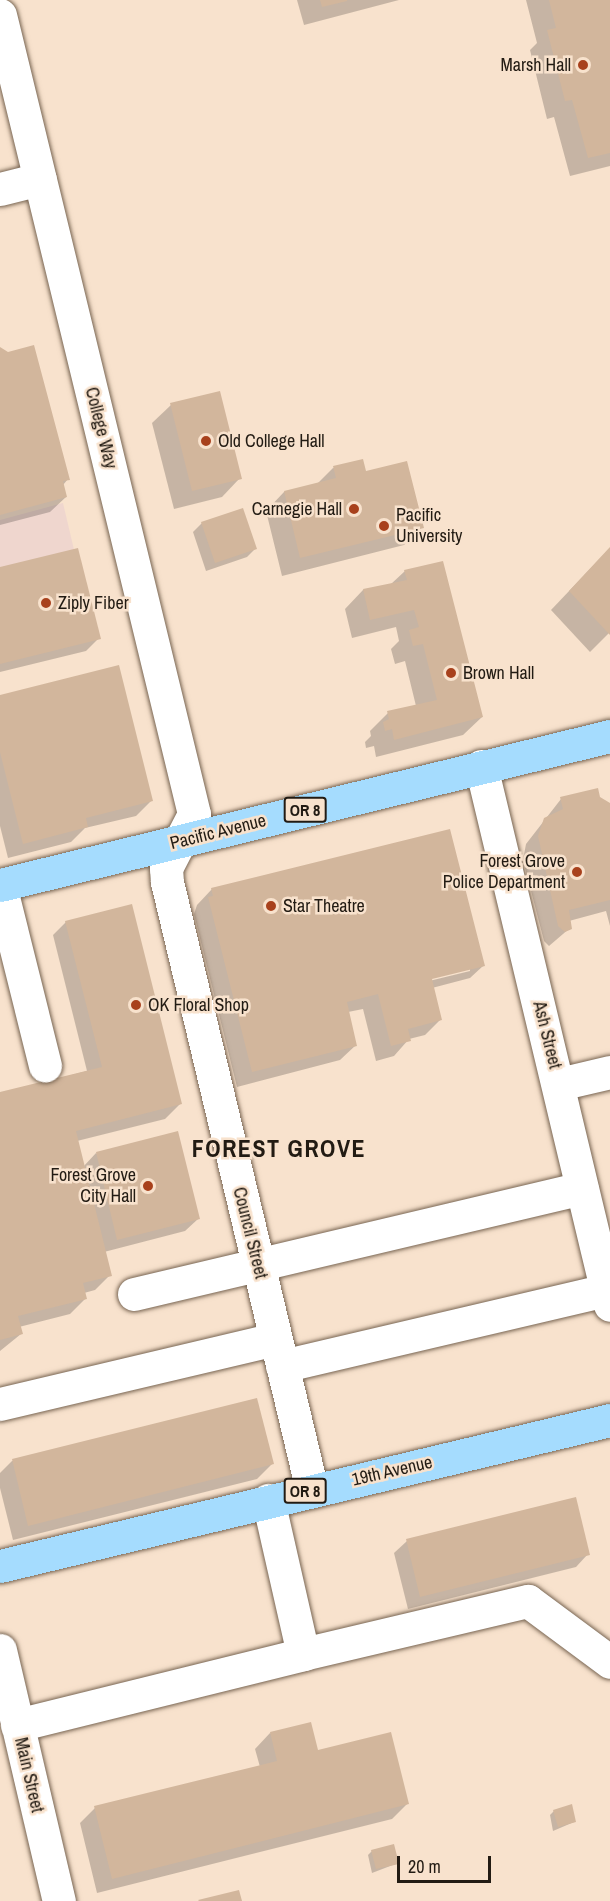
<!DOCTYPE html>
<style>
body{margin:0}
#map{position:relative;width:610px;height:1901px;overflow:hidden;background:#f8e2cd;font-family:"Archivo Narrow",sans-serif}
div>[style]{position:absolute}
.industrial>*{inset:0;background:#efd6ce}
.shadow>*{inset:0;background:#0003}
.building>*{inset:0;background:#d2b69c}
.roads{filter:drop-shadow(0 0 2px #786552) drop-shadow(0 0 2px #786552)}
.minor>*{height:33px;margin:-16.5px;padding:0 16.5px;transform-origin:16.5px;border-radius:16.5px;background:#fff}
.major>*{height:33px;margin:-16.5px;padding:0 16.5px;transform-origin:16.5px;border-radius:16.5px;background:#a5dcfe}
.dots>*{width:16px;height:16px;translate:-50% -50%;box-sizing:border-box;border:3px solid #f8e2cd;border-radius:50%}
span{translate:-50% -50%;white-space:nowrap;text-align:center;line-height:1.15;-webkit-text-stroke:5px #f8e2cd;paint-order:stroke}
.shield-label span{padding:2px 4px;background:#f8e2cd;border:2px solid;border-radius:4px;-webkit-text-stroke-width:0}
.shield-label{font-size:16px;color:#221b13;font-weight:700}
.poi-label{font-size:18px;color:#221b13}
.right{translate:-100% -50%;text-align:right}
.left{translate:0 -50%;text-align:left}
.street-label{font-size:18px;color:#221b13}
.district-label{font-size:24px;color:#221b13;font-weight:700;letter-spacing:1.5px}
.scale{position:absolute;left:397px;top:1856px;width:94px;height:27px;box-sizing:border-box;border:3px solid #221b13;border-top:0;padding-left:8px;font-size:18px;line-height:21px;white-space:nowrap;color:#221b13;-webkit-text-stroke:4px #f8e2cd;paint-order:stroke}
</style>
<div id="map">
<div class="industrial">
<i style="clip-path:polygon(63px 503px,92px 626px,0 649px,0 520px)"></i>
</div>
<div class="shadow">
<i style="clip-path:polygon(297px 0,399px 0,304px 25px)"></i>
<i style="clip-path:polygon(526px 0,610px 0,610px 166px,570px 176px,554px 117px,547px 119px,530px 50px,537px 43px)"></i>
<i style="clip-path:polygon(0 349px,68px 479px,63px 485px,66px 497px,50px 512px,0 525px)"></i>
<i style="clip-path:polygon(171px 405px,240px 478px,222px 497px,174px 509px,152px 423px)"></i>
<i style="clip-path:polygon(333px 468px,365px 473px,422px 527px,404px 545px,282px 576px,266px 511px,284px 492px,317px 484px)"></i>
<i style="clip-path:polygon(202px 523px,256px 548px,247px 557px,206px 571px,193px 532px)"></i>
<i style="clip-path:polygon(610px 548px,610px 632px,590px 652px,551px 610px)"></i>
<i style="clip-path:polygon(0 569px,99px 638px,86px 651px,0 672px)"></i>
<i style="clip-path:polygon(405px 571px,482px 717px,463px 735px,376px 757px,374px 746px,366px 748px,365px 742px,371px 736px,370px 731px,388px 713px,416px 706px,405px 661px,395px 664px,391px 649px,399px 641px,396px 627px,352px 638px,345px 609px,363px 590px,391px 584px)"></i>
<i style="clip-path:polygon(0 697px,151px 801px,136px 816px,85px 828px,71px 842px,8px 858px,0 826px)"></i>
<i style="clip-path:polygon(599px 798px,610px 805px,610px 926px,606px 911px,569px 921px,570px 928px,549px 946px,544px 941px,523px 860px,526px 844px,561px 799px)"></i>
<i style="clip-path:polygon(evenodd,212px 889px,483px 966px,470px 978px,432px 988px,440px 1020px,425px 1035px,409px 1039px,394px 1056px,376px 1061px,363px 1009px,348px 1012px,356px 1045px,340px 1060px,237px 1087px,194px 914px,197px 905px,212px 889px,470px 968px,470px 971px,425px 982px,424px 980px,470px 968px)"></i>
<i style="clip-path:polygon(66px 922px,180px 1104px,165px 1119px,77px 1141px,83px 1167px,96px 1153px,198px 1219px,185px 1231px,104px 1252px,110px 1275px,95px 1290px,84px 1293px,85px 1299px,70px 1314px,19px 1327px,21px 1334px,0 1351px,0 1094px,87px 1071px,53px 935px)"></i>
<i style="clip-path:polygon(256px 1399px,272px 1464px,257px 1479px,13px 1540px,0 1488px,0 1473px,12px 1461px)"></i>
<i style="clip-path:polygon(407px 1541px,588px 1554px,576px 1567px,408px 1609px,394px 1553px)"></i>
<i style="clip-path:polygon(270px 1733px,317px 1752px,407px 1804px,392px 1819px,97px 1893px,80px 1823px,95px 1808px,260px 1767px,255px 1749px)"></i>
<i style="clip-path:polygon(554px 1811px,574px 1822px,553px 1831px,550px 1815px)"></i>
<i style="clip-path:polygon(372px 1851px,398px 1863px,372px 1873px,368px 1855px)"></i>
</div>
<div class="building">
<i style="clip-path:polygon(320px 0,347px 0,347px 1px,322px 7px)"></i>
<i style="clip-path:polygon(549px 0,610px 0,610px 153px,588px 158px,572px 100px,565px 101px,547px 30px,556px 28px)"></i>
<i style="clip-path:polygon(34px 345px,70px 480px,63px 481px,67px 497px,0 515px,0 347px,8px 352px)"></i>
<i style="clip-path:polygon(220px 391px,242px 479px,192px 491px,170px 403px)"></i>
<i style="clip-path:polygon(363px 459px,366px 471px,407px 461px,424px 528px,300px 558px,284px 491px,336px 478px,333px 466px)"></i>
<i style="clip-path:polygon(243px 508px,257px 549px,215px 563px,201px 522px)"></i>
<i style="clip-path:polygon(610px 547px,610px 635px,569px 591px)"></i>
<i style="clip-path:polygon(78px 548px,101px 639px,0 664px,0 567px)"></i>
<i style="clip-path:polygon(443px 561px,483px 717px,394px 740px,392px 729px,385px 731px,383px 722px,389px 719px,387px 711px,437px 700px,423px 644px,413px 646px,409px 630px,419px 627px,414px 610px,370px 620px,363px 589px,407px 580px,404px 570px)"></i>
<i style="clip-path:polygon(119px 665px,153px 801px,86px 818px,88px 827px,23px 844px,0 752px,0 695px)"></i>
<i style="clip-path:polygon(598px 788px,600px 797px,610px 803px,610px 900px,569px 910px,572px 929px,565px 932px,558px 926px,538px 836px,544px 818px,563px 809px,560px 797px)"></i>
<i style="clip-path:polygon(450px 829px,485px 966px,432px 979px,442px 1020px,408px 1029px,411px 1041px,391px 1046px,378px 994px,347px 1002px,357px 1046px,252px 1072px,208px 897px,213px 896px,211px 888px)"></i>
<i style="clip-path:polygon(132px 904px,182px 1104px,76px 1131px,112px 1276px,83px 1283px,87px 1299px,18px 1316px,23px 1334px,0 1340px,0 1092px,102px 1067px,65px 921px)"></i>
<i style="clip-path:polygon(178px 1131px,200px 1219px,117px 1240px,96px 1152px)"></i>
<i style="clip-path:polygon(257px 1398px,274px 1464px,28px 1526px,12px 1459px)"></i>
<i style="clip-path:polygon(576px 1497px,590px 1555px,420px 1597px,406px 1539px)"></i>
<i style="clip-path:polygon(311px 1722px,318px 1750px,391px 1732px,409px 1804px,112px 1879px,94px 1806px,277px 1761px,270px 1732px)"></i>
<i style="clip-path:polygon(572px 1804px,576px 1822px,558px 1827px,553px 1810px)"></i>
<i style="clip-path:polygon(394px 1844px,399px 1864px,376px 1869px,371px 1850px)"></i>
<i style="clip-path:polygon(239px 1890px,242px 1901px,199px 1901px,198px 1900px)"></i>
</div>
<div class="roads">
<div class="minor">
<i style="left:0;top:15px;width:822px;rotate:76.35deg"></i>
<i style="left:194px;top:814px;width:61px;rotate:117.4deg"></i>
<i style="left:166px;top:868px;width:14px;rotate:86deg"></i>
<i style="left:167px;top:882px;width:625px;rotate:76.59deg"></i>
<i style="left:0;top:189px;width:41px;rotate:-14deg"></i>
<i style="left:481px;top:766px;width:554px;rotate:76.54deg"></i>
<i style="left:0;top:885px;width:186px;rotate:76deg"></i>
<i style="left:559px;top:1084px;width:52px;rotate:-13.2deg"></i>
<i style="left:134px;top:1294px;width:460px;rotate:-13.3deg"></i>
<i style="left:282px;top:1366px;width:334px;rotate:-13.2deg"></i>
<i style="left:0;top:1404px;width:283px;rotate:-13.3deg"></i>
<i style="left:0;top:1650px;width:258px;rotate:76.8deg"></i>
<i style="left:303px;top:1654px;width:231px;rotate:-13.3deg"></i>
<i style="left:528px;top:1601px;width:102px;rotate:36.6deg"></i>
<i style="left:17px;top:1725px;width:295px;rotate:-13.9deg"></i>
<i style="left:303px;top:1654px;width:158px;rotate:-102.8deg"></i>
</div>
<div class="major">
<i style="left:0;top:885px;width:628px;rotate:-13.73deg"></i>
<i style="left:0;top:1566px;width:627px;rotate:-13.46deg"></i>
</div>
</div>
<div class="dots">
<i style="left:583px;top:65px;background:#a8411c"></i>
<i style="left:206px;top:441px;background:#a8411c"></i>
<i style="left:354px;top:509px;background:#a8411c"></i>
<i style="left:384px;top:526px;background:#a8411c"></i>
<i style="left:46px;top:603px;background:#a8411c"></i>
<i style="left:451px;top:673px;background:#a8411c"></i>
<i style="left:577px;top:872px;background:#a8411c"></i>
<i style="left:271px;top:906px;background:#a8411c"></i>
<i style="left:136px;top:1005px;background:#a8411c"></i>
<i style="left:148px;top:1186px;background:#a8411c"></i>
</div>
<div class="shield-label">
<span style="left:305px;top:810px">OR 8</span>
<span style="left:305px;top:1491px">OR 8</span>
</div>
<div class="poi-label">
<span class="right" style="left:571px;top:65px">Marsh Hall</span>
<span class="left" style="left:218px;top:441px">Old College Hall</span>
<span class="right" style="left:342px;top:509px">Carnegie Hall</span>
<span class="left" style="left:396px;top:526px">Pacific<br>University</span>
<span class="left" style="left:58px;top:603px">Ziply Fiber</span>
<span class="left" style="left:463px;top:673px">Brown Hall</span>
<span class="right" style="left:565px;top:872px">Forest Grove<br>Police Department</span>
<span class="left" style="left:283px;top:906px">Star Theatre</span>
<span class="left" style="left:148px;top:1005px">OK Floral Shop</span>
<span class="right" style="left:136px;top:1186px">Forest Grove<br>City Hall</span>
</div>
<div class="street-label">
<span style="left:101px;top:428px;rotate:76deg">College Way</span>
<span style="left:218px;top:832px;rotate:-14deg">Pacific Avenue</span>
<span style="left:547px;top:1035px;rotate:76deg">Ash Street</span>
<span style="left:250px;top:1233px;rotate:76deg">Council Street</span>
<span style="left:392px;top:1471px;rotate:-13deg">19th Avenue</span>
<span style="left:29px;top:1775px;rotate:77deg">Main Street</span>
</div>
<div class="district-label">
<span style="left:279px;top:1149px">FOREST GROVE</span>
</div>
<div class="scale">20 m</div>
</div>
